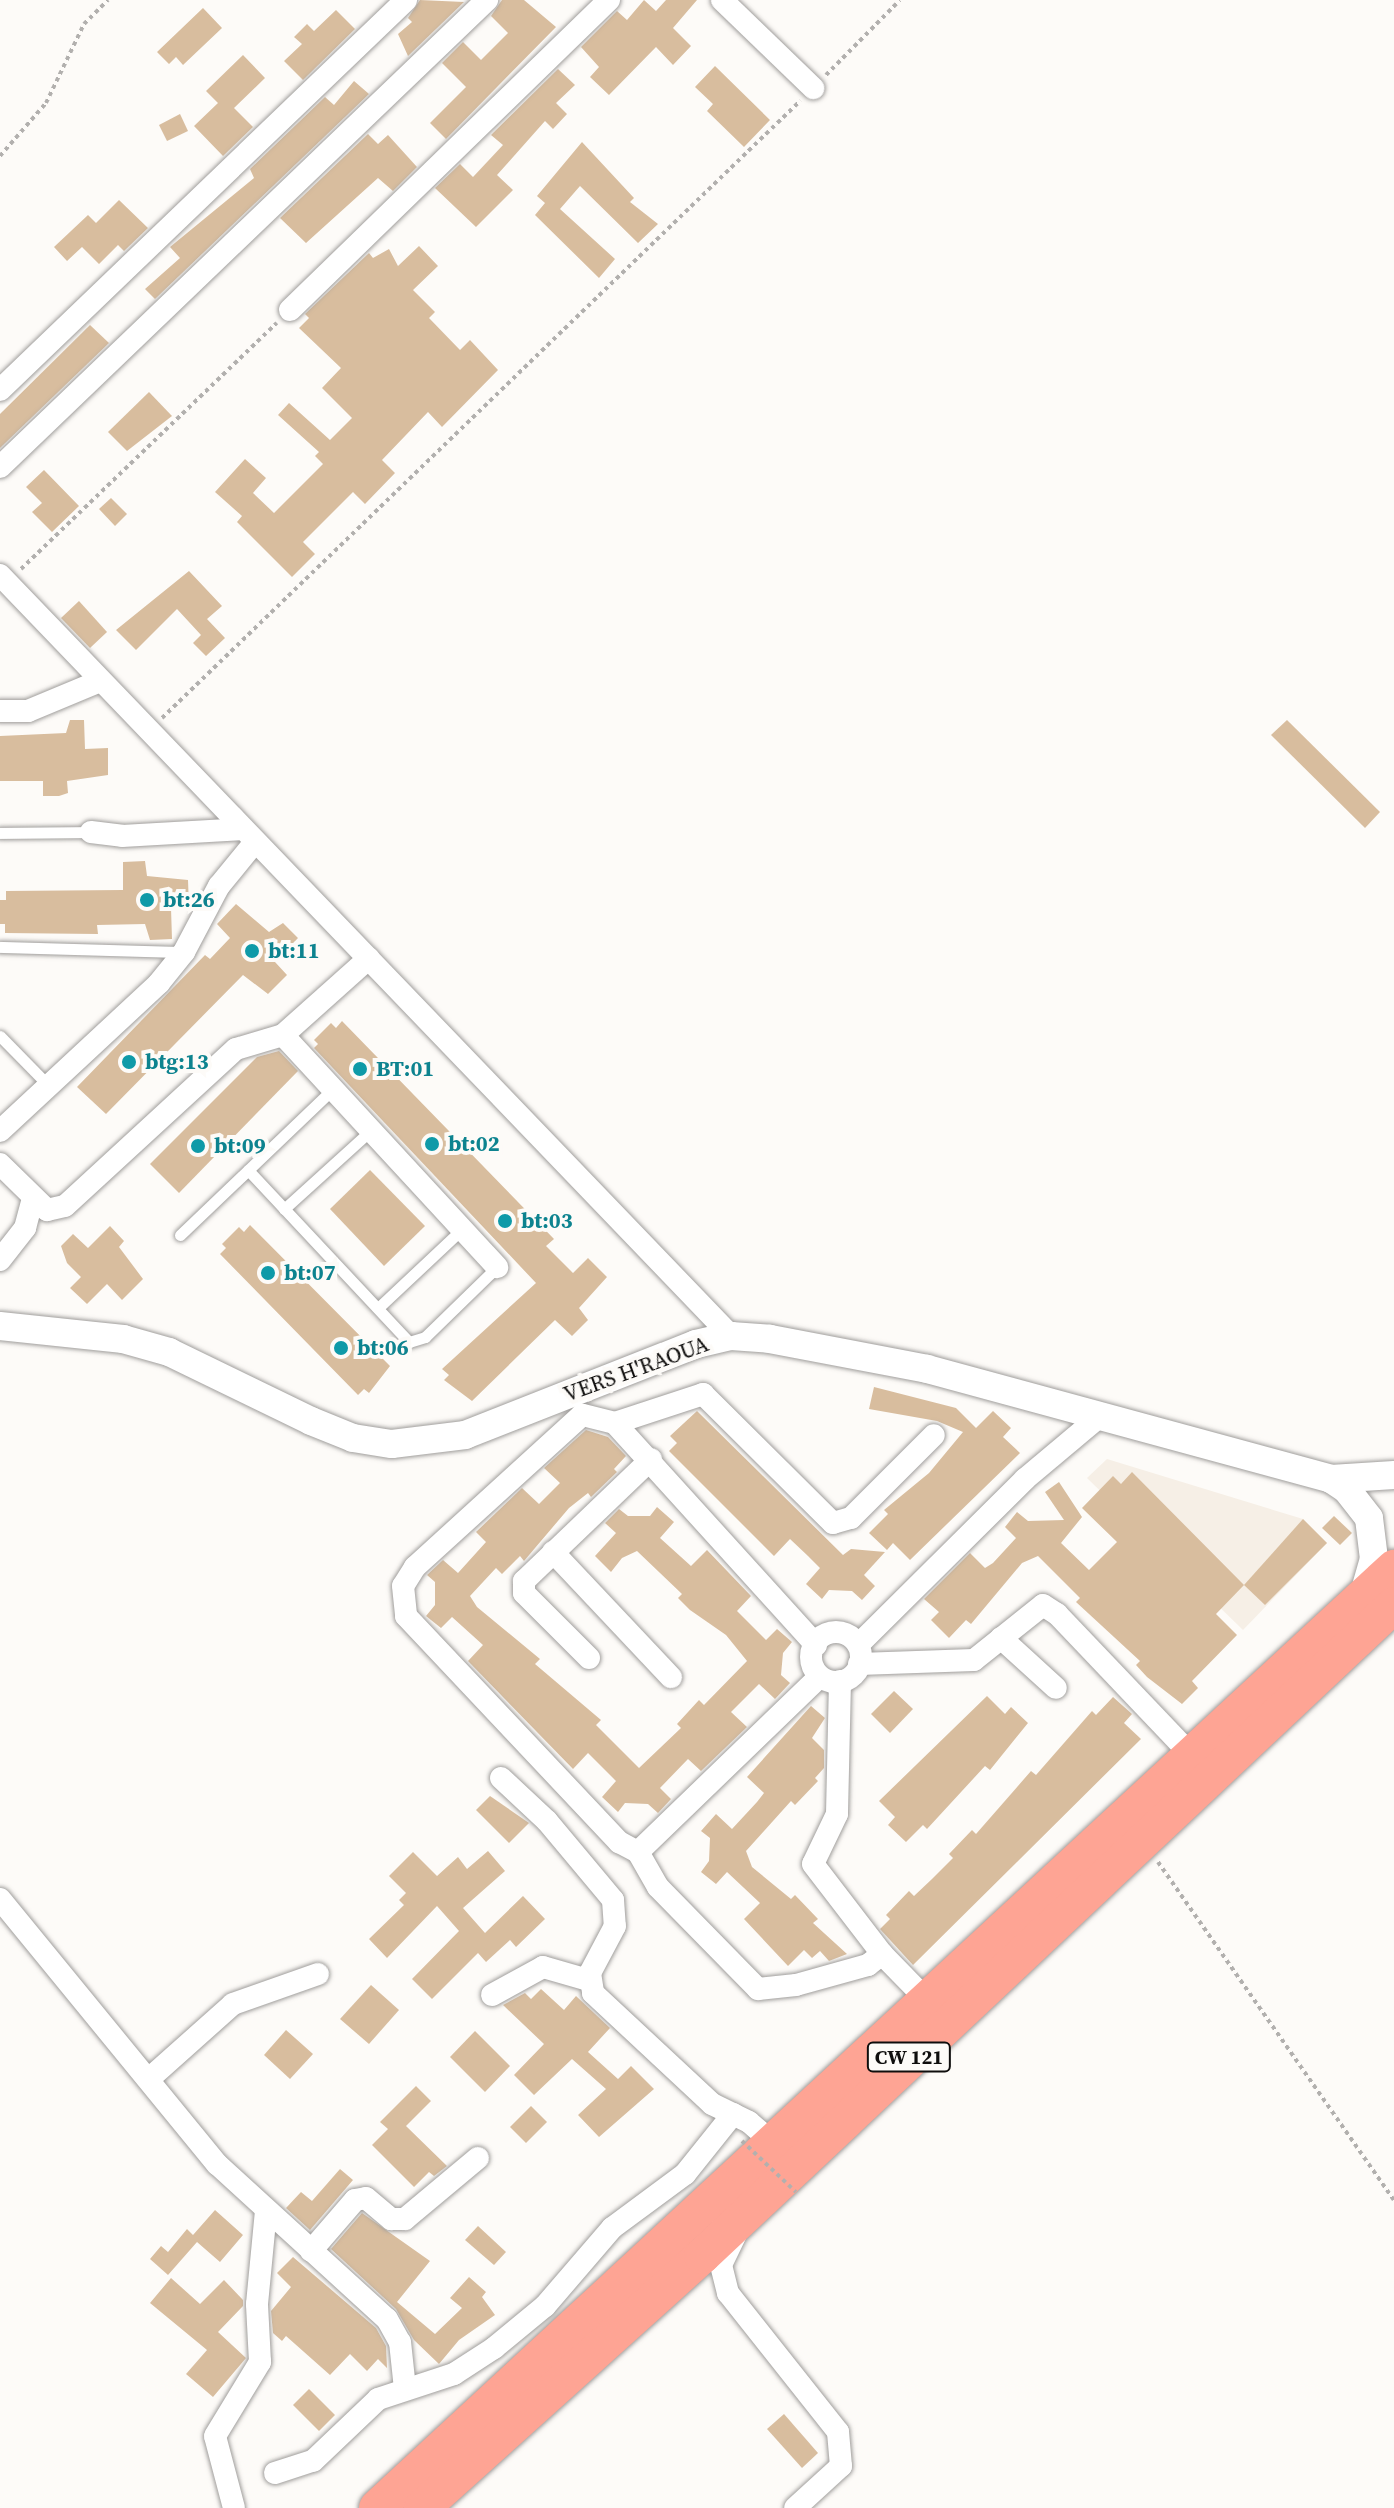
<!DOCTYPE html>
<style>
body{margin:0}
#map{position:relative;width:1394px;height:2508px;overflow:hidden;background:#fdfbf8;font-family:"Source Serif 4",serif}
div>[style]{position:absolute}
.built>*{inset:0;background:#f6efe6}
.building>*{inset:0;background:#d8bd9e}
.path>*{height:4px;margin-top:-2px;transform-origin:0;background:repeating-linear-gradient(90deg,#b2b0ae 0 4px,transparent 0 8px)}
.roads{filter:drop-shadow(0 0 2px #a09e9c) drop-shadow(0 0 2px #a09e9c)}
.service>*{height:11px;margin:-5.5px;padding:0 5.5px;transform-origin:5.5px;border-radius:5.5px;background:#fff}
.minor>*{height:22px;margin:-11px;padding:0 11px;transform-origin:11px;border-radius:11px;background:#fff}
.minor>.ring{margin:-11px;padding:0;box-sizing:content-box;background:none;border:22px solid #fff;border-radius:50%}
.tertiary>*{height:28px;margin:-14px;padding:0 14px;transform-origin:14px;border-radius:14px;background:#fff}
.trunk>*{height:36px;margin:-18px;padding:0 18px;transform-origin:18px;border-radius:18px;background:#fea494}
.path-bridge>*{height:4px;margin-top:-2px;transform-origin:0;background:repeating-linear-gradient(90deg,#b2b0ae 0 4px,transparent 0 8px)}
.dots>*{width:22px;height:22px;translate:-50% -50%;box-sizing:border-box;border:4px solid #fdfbf8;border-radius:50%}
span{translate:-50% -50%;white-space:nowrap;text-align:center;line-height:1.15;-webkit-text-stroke:8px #fdfbf8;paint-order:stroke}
.shield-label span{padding:2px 6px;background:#fdfbf8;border:2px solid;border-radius:6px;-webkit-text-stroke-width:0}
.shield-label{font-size:20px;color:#0f0e0d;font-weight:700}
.culture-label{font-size:22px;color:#0d838f;font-weight:700}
.left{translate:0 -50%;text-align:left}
.street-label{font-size:22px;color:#0f0e0d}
</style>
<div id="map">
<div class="built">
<i style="clip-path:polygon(1107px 1459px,1303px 1519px,1327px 1543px,1243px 1630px,1087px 1478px)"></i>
</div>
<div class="building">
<i style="clip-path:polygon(420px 0,464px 2px,408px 56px,398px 34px,412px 22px,408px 18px)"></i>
<i style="clip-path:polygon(502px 0,524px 0,556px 27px,446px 139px,430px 123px,466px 87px,442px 63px,463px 42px,481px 60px,508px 33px,491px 16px)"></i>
<i style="clip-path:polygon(644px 0,656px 11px,666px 0,697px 0,673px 28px,691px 46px,673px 65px,656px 47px,609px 95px,590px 77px,599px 67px,581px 47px,617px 11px,627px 20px)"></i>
<i style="clip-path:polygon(203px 8px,222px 28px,183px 65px,176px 57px,169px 64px,157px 52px)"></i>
<i style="clip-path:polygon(336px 10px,355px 29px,303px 80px,284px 61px,302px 44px,294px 37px,307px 24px,314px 31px)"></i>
<i style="clip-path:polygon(243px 55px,265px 78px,234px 108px,253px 127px,223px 156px,194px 126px,218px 103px,206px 91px)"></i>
<i style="clip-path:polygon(715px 66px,770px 120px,744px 147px,707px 111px,713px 104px,695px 87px)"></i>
<i style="clip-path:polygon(558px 69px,575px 85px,556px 103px,567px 114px,553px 129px,545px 121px,497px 175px,513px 190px,476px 227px,435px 188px,460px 164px,473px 177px,503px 145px,491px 135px)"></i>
<i style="clip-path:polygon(354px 81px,369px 94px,155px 299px,145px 289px,180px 258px,170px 247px,254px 178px,250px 169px,325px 97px,334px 105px)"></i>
<i style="clip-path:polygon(180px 114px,188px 131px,167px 141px,159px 125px)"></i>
<i style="clip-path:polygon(368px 134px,378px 144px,388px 135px,417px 167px,393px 191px,378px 178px,306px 243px,280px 218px)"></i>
<i style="clip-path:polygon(582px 142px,634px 198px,630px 202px,658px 224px,638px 243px,580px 186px,560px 209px,615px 259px,599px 278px,535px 215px,545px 203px,537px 196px)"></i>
<i style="clip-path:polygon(119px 200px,148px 228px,124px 251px,118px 245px,99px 264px,82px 247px,67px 261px,54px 247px,88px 215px,96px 223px)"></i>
<i style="clip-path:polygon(419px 246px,438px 266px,413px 290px,435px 312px,429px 318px,460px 350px,470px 340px,498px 370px,442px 427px,428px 412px,382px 460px,395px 473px,365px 504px,353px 492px,303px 542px,315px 554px,292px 577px,237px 522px,242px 516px,215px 492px,245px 459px,266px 478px,253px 493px,274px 513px,323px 464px,315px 456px,319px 452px,278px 415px,289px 403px,330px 440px,352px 418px,322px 388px,341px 368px,299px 328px,309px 318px,305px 314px,369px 253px,373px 258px,389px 249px,398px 266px)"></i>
<i style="clip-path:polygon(90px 325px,109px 343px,0 448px,0 414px)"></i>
<i style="clip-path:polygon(149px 392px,172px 416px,127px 451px,108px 432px)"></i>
<i style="clip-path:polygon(44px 470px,79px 506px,52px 532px,32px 512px,42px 503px,26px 487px)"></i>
<i style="clip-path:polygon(111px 498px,127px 514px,115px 526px,99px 509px)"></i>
<i style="clip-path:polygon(189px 571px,222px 606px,207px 619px,225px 638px,206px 656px,193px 643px,201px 635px,177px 609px,136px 650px,116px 630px)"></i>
<i style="clip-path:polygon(79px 601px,107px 632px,90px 648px,61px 618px)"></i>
<i style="clip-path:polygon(70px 720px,84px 720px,85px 749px,108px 748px,108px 775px,67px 781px,68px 793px,59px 796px,43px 796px,43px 781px,0 781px,0 736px,66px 733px)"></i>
<i style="clip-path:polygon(1287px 720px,1380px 812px,1365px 828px,1271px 735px)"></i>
<i style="clip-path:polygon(145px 861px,147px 876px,188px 880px,189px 907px,171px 908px,172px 939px,150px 940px,145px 924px,97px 925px,98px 934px,5px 933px,5px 924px,0 924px,0 900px,6px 900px,6px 891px,123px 890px,123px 862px)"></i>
<i style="clip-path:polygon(236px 904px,269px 932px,283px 923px,298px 938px,275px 962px,287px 975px,268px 994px,243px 975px,106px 1114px,77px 1087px,205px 955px,210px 959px,230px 938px,217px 924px)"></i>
<i style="clip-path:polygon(342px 1021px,554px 1239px,546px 1246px,573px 1273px,588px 1258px,607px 1277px,579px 1308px,588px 1320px,572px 1336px,555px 1320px,472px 1401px,444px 1380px,449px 1375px,442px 1369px,536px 1283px,314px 1048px,318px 1044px,314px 1040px,331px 1023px,336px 1028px)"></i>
<i style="clip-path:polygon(279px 1051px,298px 1071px,179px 1193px,150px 1164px,257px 1057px)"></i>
<i style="clip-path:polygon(370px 1170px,425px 1226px,384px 1266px,330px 1209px)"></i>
<i style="clip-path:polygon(250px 1225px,390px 1366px,369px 1393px,364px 1389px,358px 1395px,220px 1254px,226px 1248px,222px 1244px,239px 1227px,244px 1232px)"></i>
<i style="clip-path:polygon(110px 1226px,124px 1241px,119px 1247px,143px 1279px,122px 1300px,107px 1284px,87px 1304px,70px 1288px,81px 1277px,67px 1263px,61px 1246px,73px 1234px,88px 1248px)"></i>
<i style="clip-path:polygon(874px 1387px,956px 1408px,976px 1428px,993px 1411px,1011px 1428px,1003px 1437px,1020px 1453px,910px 1560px,893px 1543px,887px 1550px,869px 1533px,888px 1514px,884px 1510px,929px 1473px,963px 1432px,937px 1421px,869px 1409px)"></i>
<i style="clip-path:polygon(697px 1411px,843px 1555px,851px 1549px,885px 1552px,864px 1575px,875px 1586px,862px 1600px,852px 1591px,829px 1590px,822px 1599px,806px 1584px,820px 1568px,808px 1556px,790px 1539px,774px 1556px,669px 1451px,677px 1443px,670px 1436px)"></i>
<i style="clip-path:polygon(586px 1430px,608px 1437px,626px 1456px,614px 1469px,617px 1472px,591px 1497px,588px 1493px,569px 1508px,524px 1561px,520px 1556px,502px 1574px,496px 1568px,470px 1596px,477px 1607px,540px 1659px,535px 1664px,601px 1720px,596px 1725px,639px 1768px,681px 1728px,677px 1724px,699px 1700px,704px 1705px,747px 1661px,726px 1635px,690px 1610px,678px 1598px,682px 1594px,637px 1551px,622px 1558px,611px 1572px,595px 1556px,616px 1533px,605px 1523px,619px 1509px,628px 1516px,650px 1516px,657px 1507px,674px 1522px,660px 1538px,691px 1566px,707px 1550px,751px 1596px,737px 1611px,766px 1640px,777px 1629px,792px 1642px,783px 1653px,781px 1675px,790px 1683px,775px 1699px,759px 1684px,731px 1712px,747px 1727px,701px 1771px,688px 1759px,660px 1788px,671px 1799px,658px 1813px,648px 1804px,625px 1803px,618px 1812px,602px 1797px,616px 1781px,588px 1753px,573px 1769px,468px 1661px,483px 1645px,452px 1617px,441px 1628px,426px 1616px,435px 1605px,435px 1582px,427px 1575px,443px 1560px,458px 1573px,486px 1542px,476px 1532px,522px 1488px,539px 1504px,560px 1483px,544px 1468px)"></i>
<i style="clip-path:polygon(1132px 1472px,1244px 1585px,1216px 1614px,1237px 1635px,1192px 1681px,1198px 1688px,1182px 1704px,1147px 1677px,1136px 1665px,1140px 1661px,1076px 1602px,1080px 1598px,1038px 1556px,1022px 1563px,971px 1624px,966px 1620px,949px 1638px,931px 1620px,939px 1612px,924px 1599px,970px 1553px,985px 1568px,993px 1563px,1016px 1538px,1005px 1527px,1017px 1512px,1028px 1521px,1064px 1520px,1045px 1492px,1059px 1482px,1082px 1517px,1061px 1543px,1089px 1570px,1117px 1542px,1082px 1508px,1113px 1476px,1121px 1484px)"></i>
<i style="clip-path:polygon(1334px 1516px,1352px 1533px,1340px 1545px,1322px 1528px)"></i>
<i style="clip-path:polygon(1303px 1519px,1327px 1543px,1265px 1605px,1244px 1585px)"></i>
<i style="clip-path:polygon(894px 1691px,913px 1709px,890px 1733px,871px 1714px)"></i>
<i style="clip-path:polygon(987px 1696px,1005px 1714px,1011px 1707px,1028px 1723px,990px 1770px,985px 1766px,927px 1829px,923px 1825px,906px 1842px,888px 1825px,895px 1817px,879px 1801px)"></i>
<i style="clip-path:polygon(1113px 1697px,1132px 1714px,1124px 1723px,1141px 1739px,913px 1965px,880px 1929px,890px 1919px,886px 1915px,909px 1891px,914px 1896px,932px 1879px,953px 1858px,949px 1854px,972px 1830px,976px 1834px,1031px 1771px,1036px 1775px,1092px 1711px,1096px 1715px)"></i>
<i style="clip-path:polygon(811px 1706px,825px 1718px,812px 1738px,824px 1750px,824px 1768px,815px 1778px,818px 1781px,795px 1805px,791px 1801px,746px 1851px,752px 1867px,791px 1899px,795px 1895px,818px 1919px,813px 1923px,847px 1954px,829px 1961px,820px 1951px,812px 1958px,804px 1950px,788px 1966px,744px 1919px,760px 1903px,727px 1872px,716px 1884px,701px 1872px,709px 1861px,710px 1838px,701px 1831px,716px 1814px,732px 1829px,757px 1802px,764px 1793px,747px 1777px)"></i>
<i style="clip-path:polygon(490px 1796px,529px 1823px,509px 1843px,476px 1810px)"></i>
<i style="clip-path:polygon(488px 1851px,505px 1871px,463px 1908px,485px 1933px,523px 1896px,545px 1919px,516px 1947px,510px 1940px,486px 1962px,478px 1953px,432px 1999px,412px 1979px,459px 1931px,437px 1906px,387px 1958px,369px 1939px,404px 1905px,399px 1900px,406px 1893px,389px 1876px,413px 1852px,437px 1876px,458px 1857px,467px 1869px)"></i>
<i style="clip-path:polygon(371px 1985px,399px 2010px,369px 2044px,340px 2019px)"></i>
<i style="clip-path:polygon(541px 1989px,564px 2010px,576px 1996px,610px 2028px,588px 2052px,618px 2079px,631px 2066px,654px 2089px,599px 2137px,578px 2115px,606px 2089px,572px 2059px,534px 2095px,514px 2075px,544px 2044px,503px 2005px,525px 1993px,531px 1999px)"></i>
<i style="clip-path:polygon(286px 2030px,313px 2054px,290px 2079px,264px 2055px)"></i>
<i style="clip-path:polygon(475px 2031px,510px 2066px,485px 2092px,450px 2057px)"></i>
<i style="clip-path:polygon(416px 2086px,431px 2101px,406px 2126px,447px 2166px,434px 2176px,429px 2172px,414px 2187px,372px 2145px,388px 2129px,380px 2122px)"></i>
<i style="clip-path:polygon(531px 2106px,547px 2122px,526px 2143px,510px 2127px)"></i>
<i style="clip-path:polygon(340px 2169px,353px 2180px,310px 2230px,286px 2208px,301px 2192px,312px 2201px)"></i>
<i style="clip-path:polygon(215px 2210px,243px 2235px,220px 2262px,197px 2242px,168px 2275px,150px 2259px,161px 2246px,168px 2252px,187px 2229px,193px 2235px)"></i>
<i style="clip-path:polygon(362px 2213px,430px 2261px,397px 2302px,435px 2334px,462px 2308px,450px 2298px,469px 2277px,486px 2292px,482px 2297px,495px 2315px,459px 2340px,439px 2364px,414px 2340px,396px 2309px,331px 2249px)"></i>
<i style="clip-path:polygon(478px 2226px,506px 2252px,494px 2265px,465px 2240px)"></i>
<i style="clip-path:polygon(293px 2257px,376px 2328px,386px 2346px,387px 2368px,378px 2359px,367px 2371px,350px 2354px,330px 2375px,286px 2336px,282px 2341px,273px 2333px,271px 2311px,291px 2287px,277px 2273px)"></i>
<i style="clip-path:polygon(171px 2278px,200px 2304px,224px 2280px,243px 2300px,243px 2306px,218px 2332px,246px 2358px,213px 2397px,186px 2374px,207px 2350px,150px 2303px)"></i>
<i style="clip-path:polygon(309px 2389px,335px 2415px,319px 2431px,293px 2405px)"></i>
<i style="clip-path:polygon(784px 2414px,818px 2453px,802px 2468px,767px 2429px)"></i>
</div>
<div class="path">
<i style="left:826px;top:75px;width:105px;rotate:-45.4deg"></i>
<i style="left:0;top:156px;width:70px;rotate:-49deg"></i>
<i style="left:46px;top:103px;width:88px;rotate:-64.3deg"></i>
<i style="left:84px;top:24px;width:34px;rotate:-45deg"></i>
<i style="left:21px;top:569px;width:355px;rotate:-43.9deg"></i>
<i style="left:162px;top:718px;width:888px;rotate:-44.04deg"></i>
<i style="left:1158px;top:1862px;width:412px;rotate:55.1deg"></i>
</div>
<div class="roads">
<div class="service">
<i style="left:0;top:833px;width:91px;rotate:-0.6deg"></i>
<i style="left:0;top:947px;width:183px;rotate:1.6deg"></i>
<i style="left:0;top:1036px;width:69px;rotate:45.6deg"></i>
<i style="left:248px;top:1170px;width:236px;rotate:46.9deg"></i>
<i style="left:409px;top:1342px;width:17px;rotate:-17deg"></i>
<i style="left:425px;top:1337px;width:100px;rotate:-44.2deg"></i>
<i style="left:284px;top:1209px;width:118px;rotate:-42.2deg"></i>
<i style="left:180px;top:1235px;width:211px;rotate:-43.7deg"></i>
<i style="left:378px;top:1308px;width:115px;rotate:-43.2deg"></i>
</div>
<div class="minor">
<i style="left:722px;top:0;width:127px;rotate:44deg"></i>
<i style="left:290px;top:310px;width:445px;rotate:-44.2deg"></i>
<i style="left:0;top:390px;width:563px;rotate:-43.85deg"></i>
<i style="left:0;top:467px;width:675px;rotate:-43.8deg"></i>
<i style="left:0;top:575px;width:1055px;rotate:46.15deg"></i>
<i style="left:0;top:711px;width:28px"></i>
<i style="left:28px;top:711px;width:78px;rotate:-22.6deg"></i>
<i style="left:91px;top:832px;width:31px;rotate:7deg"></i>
<i style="left:122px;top:836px;width:120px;rotate:-3.3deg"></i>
<i style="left:283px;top:1035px;width:316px;rotate:47.3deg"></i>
<i style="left:0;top:1131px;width:217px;rotate:-42.9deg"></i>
<i style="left:159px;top:983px;width:40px;rotate:-51deg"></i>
<i style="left:184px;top:952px;width:75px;rotate:-62.1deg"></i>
<i style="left:219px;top:886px;width:57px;rotate:-50.7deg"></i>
<i style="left:0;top:1164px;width:66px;rotate:44.4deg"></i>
<i style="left:47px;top:1210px;width:18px;rotate:-13deg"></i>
<i style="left:65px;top:1206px;width:232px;rotate:-42.6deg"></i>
<i style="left:236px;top:1049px;width:49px;rotate:-16.6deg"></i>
<i style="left:283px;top:1035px;width:115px;rotate:-41.8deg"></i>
<i style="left:0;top:1260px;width:41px;rotate:-52deg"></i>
<i style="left:25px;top:1228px;width:30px;rotate:-75deg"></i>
<i style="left:615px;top:1423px;width:93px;rotate:-18.2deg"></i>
<i style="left:703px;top:1394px;width:183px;rotate:44.8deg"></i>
<i style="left:833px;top:1523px;width:19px;rotate:-16deg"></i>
<i style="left:851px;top:1518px;width:117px;rotate:-45deg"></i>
<i style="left:553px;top:1552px;width:172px;rotate:46.7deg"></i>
<i class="ring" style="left:811px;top:1632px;width:28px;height:28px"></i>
<i style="left:1001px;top:1638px;width:74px;rotate:42.3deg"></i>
<i style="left:860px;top:1643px;width:233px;rotate:-44.8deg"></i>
<i style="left:1025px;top:1479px;width:97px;rotate:-40deg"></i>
<i style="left:816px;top:1645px;width:299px;rotate:-132.2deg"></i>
<i style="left:615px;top:1423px;width:34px;rotate:-166deg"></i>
<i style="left:582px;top:1415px;width:226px;rotate:137.7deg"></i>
<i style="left:415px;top:1567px;width:22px;rotate:122deg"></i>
<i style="left:403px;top:1586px;width:30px;rotate:84deg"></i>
<i style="left:406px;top:1616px;width:311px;rotate:46.7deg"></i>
<i style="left:619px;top:1842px;width:21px;rotate:28deg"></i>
<i style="left:638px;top:1852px;width:249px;rotate:-44deg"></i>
<i style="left:589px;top:1658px;width:92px;rotate:-135deg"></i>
<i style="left:524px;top:1593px;width:12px;rotate:-90deg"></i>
<i style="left:524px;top:1581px;width:176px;rotate:-43.8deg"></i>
<i style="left:859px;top:1664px;width:115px;rotate:-2deg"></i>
<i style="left:974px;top:1660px;width:88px;rotate:-38.6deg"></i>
<i style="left:1043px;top:1605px;width:17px;rotate:33deg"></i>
<i style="left:1057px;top:1614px;width:197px;rotate:46.4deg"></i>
<i style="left:840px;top:1681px;width:133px;rotate:91.3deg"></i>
<i style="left:837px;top:1814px;width:55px;rotate:115.6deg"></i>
<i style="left:813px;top:1864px;width:113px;rotate:52.5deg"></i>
<i style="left:882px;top:1954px;width:62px;rotate:45.7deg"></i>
<i style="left:501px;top:1778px;width:63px;rotate:43.1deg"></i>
<i style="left:547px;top:1821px;width:103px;rotate:50.1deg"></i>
<i style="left:613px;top:1900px;width:26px;rotate:86deg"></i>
<i style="left:615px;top:1926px;width:53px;rotate:118deg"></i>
<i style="left:590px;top:1973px;width:20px;rotate:81deg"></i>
<i style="left:593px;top:1993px;width:163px;rotate:43deg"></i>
<i style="left:712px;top:2104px;width:41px;rotate:25.9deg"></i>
<i style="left:749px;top:2122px;width:29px;rotate:41deg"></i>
<i style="left:638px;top:1852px;width:40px;rotate:60.3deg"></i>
<i style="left:658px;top:1887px;width:143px;rotate:45.6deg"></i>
<i style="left:758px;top:1989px;width:38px;rotate:-6deg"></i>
<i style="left:796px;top:1985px;width:75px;rotate:-15.5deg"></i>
<i style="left:868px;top:1965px;width:18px;rotate:-38deg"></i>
<i style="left:0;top:1899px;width:343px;rotate:50.7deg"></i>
<i style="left:217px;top:2164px;width:230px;rotate:42.4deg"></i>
<i style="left:387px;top:2319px;width:26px;rotate:61deg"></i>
<i style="left:400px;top:2342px;width:47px;rotate:83.9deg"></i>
<i style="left:492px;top:1995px;width:58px;rotate:-28.8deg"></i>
<i style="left:543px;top:1967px;width:47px;rotate:16.1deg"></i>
<i style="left:150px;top:2078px;width:111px;rotate:-41.7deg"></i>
<i style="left:233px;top:2004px;width:90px;rotate:-19.4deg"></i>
<i style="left:736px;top:2234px;width:34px;rotate:116deg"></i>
<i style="left:721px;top:2265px;width:29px;rotate:76deg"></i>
<i style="left:728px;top:2293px;width:177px;rotate:51.6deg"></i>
<i style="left:838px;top:2432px;width:34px;rotate:85deg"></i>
<i style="left:841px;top:2466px;width:62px;rotate:137.6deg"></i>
<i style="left:311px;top:2251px;width:67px;rotate:-49.2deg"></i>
<i style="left:355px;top:2200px;width:11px;rotate:-10deg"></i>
<i style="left:366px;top:2198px;width:33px;rotate:40deg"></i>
<i style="left:391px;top:2219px;width:14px"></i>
<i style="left:405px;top:2219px;width:95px;rotate:-39.9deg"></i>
<i style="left:275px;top:2473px;width:40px;rotate:-18deg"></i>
<i style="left:313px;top:2461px;width:90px;rotate:-43.6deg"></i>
<i style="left:378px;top:2399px;width:80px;rotate:-18.2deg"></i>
<i style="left:454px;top:2374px;width:48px;rotate:-33deg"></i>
<i style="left:494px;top:2348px;width:66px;rotate:-39.5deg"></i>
<i style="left:545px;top:2306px;width:103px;rotate:-49.3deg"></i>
<i style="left:612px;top:2228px;width:91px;rotate:-36.5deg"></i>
<i style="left:685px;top:2174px;width:77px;rotate:-51.3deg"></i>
<i style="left:234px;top:2508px;width:74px;rotate:-104.8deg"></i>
<i style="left:215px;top:2436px;width:87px;rotate:-58.7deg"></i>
<i style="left:260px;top:2362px;width:58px;rotate:-93deg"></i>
<i style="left:257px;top:2304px;width:94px;rotate:-84.5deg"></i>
</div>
<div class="tertiary">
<i style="left:0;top:1326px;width:124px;rotate:6deg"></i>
<i style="left:123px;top:1339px;width:48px;rotate:15.8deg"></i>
<i style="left:169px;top:1352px;width:158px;rotate:25.9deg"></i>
<i style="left:311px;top:1421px;width:45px;rotate:22deg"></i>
<i style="left:353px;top:1438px;width:39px;rotate:9deg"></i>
<i style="left:392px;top:1444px;width:74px;rotate:-7deg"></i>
<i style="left:465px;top:1435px;width:248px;rotate:-21.5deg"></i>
<i style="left:696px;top:1344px;width:36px;rotate:-13deg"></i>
<i style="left:731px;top:1336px;width:39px;rotate:4deg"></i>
<i style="left:770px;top:1339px;width:160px;rotate:10.8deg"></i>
<i style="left:927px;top:1369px;width:419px;rotate:15.2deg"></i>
<i style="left:1363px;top:1597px;width:40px;rotate:-74deg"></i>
<i style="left:1374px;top:1559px;width:41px;rotate:-97deg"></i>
<i style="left:1369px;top:1518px;width:37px;rotate:-128deg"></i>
<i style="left:1346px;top:1489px;width:18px;rotate:-146deg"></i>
<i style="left:1331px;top:1479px;width:63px;rotate:-3.6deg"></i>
</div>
<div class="trunk">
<i style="left:377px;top:2508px;width:1385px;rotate:-42.75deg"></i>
<i style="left:422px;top:2508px;width:377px;rotate:-42deg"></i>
<i style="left:702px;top:2256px;width:950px;rotate:-43.25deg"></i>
</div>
</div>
<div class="path-bridge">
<i style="left:742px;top:2141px;width:74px;rotate:43.4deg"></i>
</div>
<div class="dots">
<i style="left:147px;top:900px;background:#0f9aa8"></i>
<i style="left:252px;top:951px;background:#0f9aa8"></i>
<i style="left:129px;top:1062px;background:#0f9aa8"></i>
<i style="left:360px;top:1069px;background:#0f9aa8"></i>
<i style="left:432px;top:1144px;background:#0f9aa8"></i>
<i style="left:198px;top:1146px;background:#0f9aa8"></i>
<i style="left:505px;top:1221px;background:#0f9aa8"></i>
<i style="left:268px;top:1273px;background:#0f9aa8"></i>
<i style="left:341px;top:1348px;background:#0f9aa8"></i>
</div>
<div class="shield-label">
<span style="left:909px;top:2057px">CW 121</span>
</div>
<div class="culture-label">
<span class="left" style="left:163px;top:900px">bt:26</span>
<span class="left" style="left:268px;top:951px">bt:11</span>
<span class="left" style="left:145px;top:1062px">btg:13</span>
<span class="left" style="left:376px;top:1069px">BT:01</span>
<span class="left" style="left:448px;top:1144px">bt:02</span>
<span class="left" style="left:214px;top:1146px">bt:09</span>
<span class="left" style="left:521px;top:1221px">bt:03</span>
<span class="left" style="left:284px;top:1273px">bt:07</span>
<span class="left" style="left:357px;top:1348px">bt:06</span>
</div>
<div class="street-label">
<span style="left:636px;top:1369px;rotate:-20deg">VERS H'RAOUA</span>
</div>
</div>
